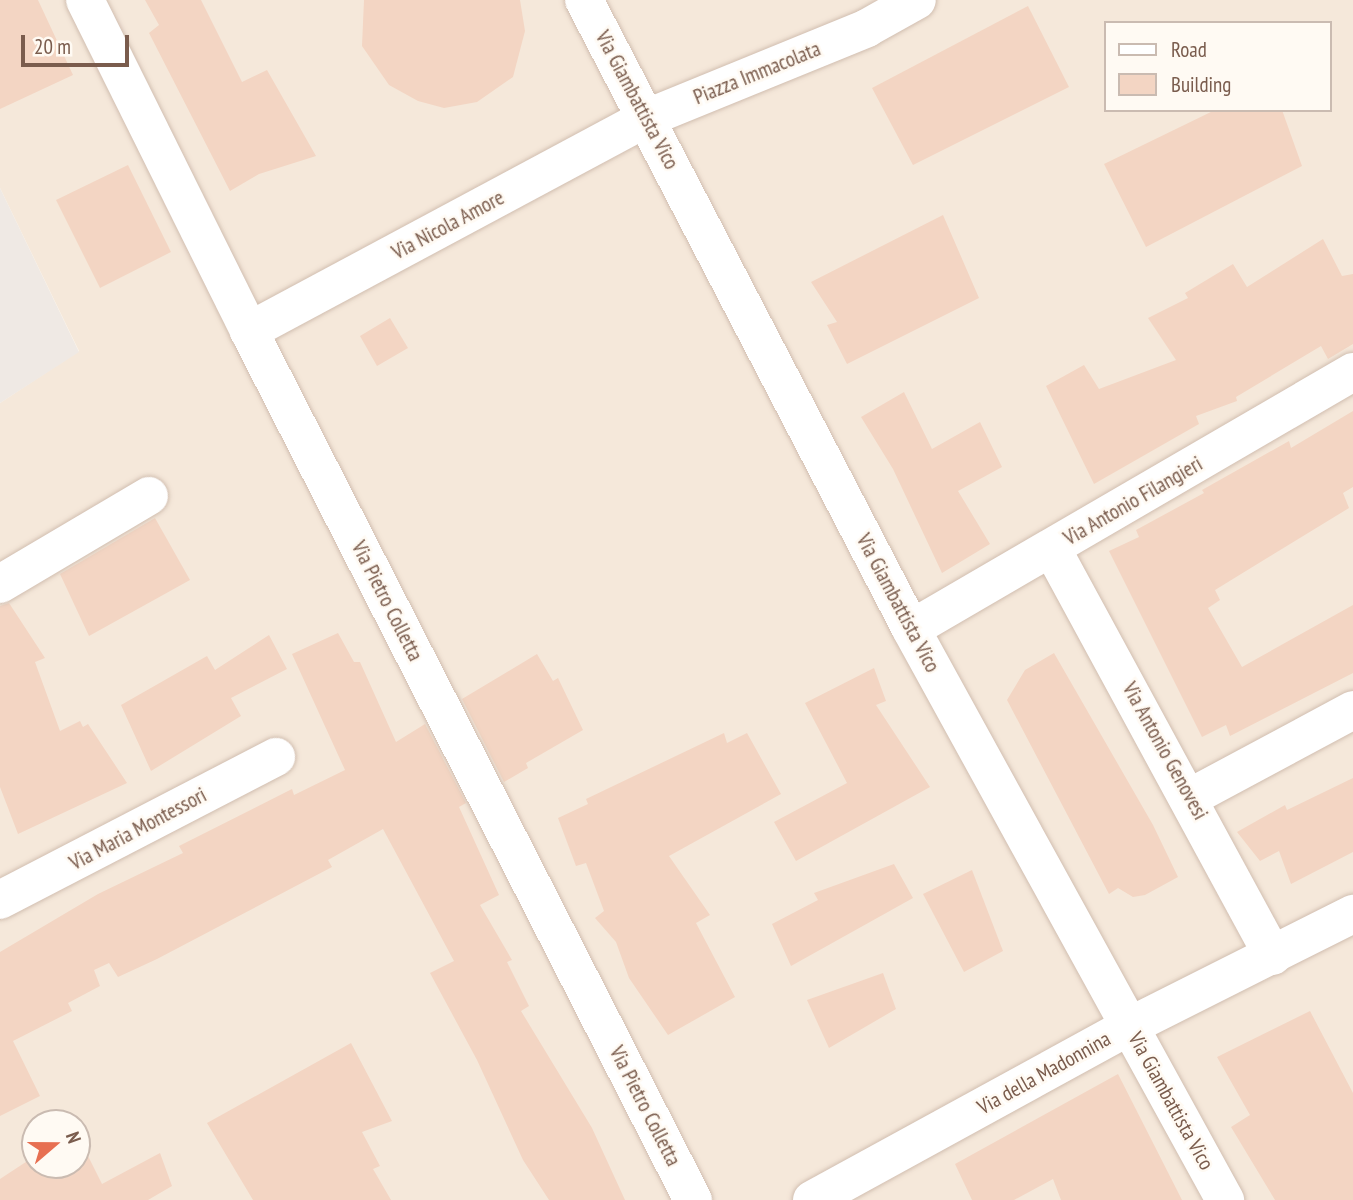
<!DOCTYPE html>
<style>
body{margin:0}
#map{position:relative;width:1353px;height:1200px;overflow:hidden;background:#fdf6ec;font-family:"PT Sans Narrow",sans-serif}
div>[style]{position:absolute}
.residential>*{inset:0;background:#f5e8da}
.industrial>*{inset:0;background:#efe9e4}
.building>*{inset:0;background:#f3d5c3}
.roads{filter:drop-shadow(0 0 2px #d1beb0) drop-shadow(0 0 2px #d1beb0)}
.minor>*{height:38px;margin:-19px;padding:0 19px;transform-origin:19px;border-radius:19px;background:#fff}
span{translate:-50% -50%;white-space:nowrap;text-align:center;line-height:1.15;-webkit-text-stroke:5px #fffaf3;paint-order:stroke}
.street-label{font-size:21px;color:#7a5c4d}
.legend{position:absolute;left:1104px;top:21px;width:228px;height:91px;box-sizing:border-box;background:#fffaf3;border:2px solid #cabbb1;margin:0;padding:9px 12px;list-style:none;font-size:21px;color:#7a5c4d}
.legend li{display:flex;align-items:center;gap:14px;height:35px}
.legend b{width:35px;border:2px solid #cabbb1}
.north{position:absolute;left:21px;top:1109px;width:70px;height:70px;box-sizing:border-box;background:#fffaf3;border:2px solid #cabbb1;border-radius:50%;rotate:70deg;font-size:19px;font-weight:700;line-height:28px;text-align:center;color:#7a5c4d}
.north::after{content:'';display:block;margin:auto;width:24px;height:32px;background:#e76f51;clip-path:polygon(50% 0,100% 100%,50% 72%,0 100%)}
.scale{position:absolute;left:21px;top:35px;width:108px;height:32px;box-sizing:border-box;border:4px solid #7a5c4d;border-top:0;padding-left:9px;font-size:21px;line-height:24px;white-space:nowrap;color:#7a5c4d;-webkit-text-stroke:5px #fffaf3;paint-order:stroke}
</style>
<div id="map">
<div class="residential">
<i style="clip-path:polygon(evenodd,0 0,1353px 0,1353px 1200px,0 1200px,0 403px,79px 351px,0 188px,0 0,1106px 23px,1330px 23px,1330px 110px,1106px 110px,1106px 23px,0 0,35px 1123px,77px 1123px,77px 1165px,35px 1165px,35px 1123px)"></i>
</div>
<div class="industrial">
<i style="clip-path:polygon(0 188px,79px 352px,0 403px)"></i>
</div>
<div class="building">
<i style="clip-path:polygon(0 0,38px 0,73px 75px,0 109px)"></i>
<i style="clip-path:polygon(145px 0,201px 0,242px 82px,267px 70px,316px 156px,259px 174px,230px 191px,149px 33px,159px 25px)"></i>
<i style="clip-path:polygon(364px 0,520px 0,525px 31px,513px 77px,477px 102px,444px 108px,418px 101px,389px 85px,362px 46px)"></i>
<i style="clip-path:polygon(1028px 6px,1069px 87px,913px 165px,872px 88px)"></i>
<i style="clip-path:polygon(1215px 110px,1282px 110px,1302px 166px,1146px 247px,1104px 164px)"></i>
<i style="clip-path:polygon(128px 165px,171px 252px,100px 288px,56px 200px)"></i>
<i style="clip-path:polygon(943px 215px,979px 298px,847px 364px,827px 325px,837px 322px,811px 282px)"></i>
<i style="clip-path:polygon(1323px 239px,1342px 276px,1353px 274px,1353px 344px,1328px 359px,1321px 346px,1236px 397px,1237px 401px,1196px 416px,1199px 424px,1094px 484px,1046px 386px,1084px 365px,1099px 389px,1176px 360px,1148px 318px,1188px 298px,1185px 293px,1233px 264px,1247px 287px)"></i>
<i style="clip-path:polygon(390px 318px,408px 348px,377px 366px,360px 336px)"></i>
<i style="clip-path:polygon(904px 392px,932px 449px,980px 422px,1002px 467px,958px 491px,990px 544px,942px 573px,893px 469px,861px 417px)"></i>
<i style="clip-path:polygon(1353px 411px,1353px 487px,1343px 493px,1349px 508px,1215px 590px,1220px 600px,1208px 608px,1242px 667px,1353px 605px,1353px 673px,1230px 736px,1226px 725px,1202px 737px,1109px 551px,1139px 537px,1136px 530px,1204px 493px,1202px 490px,1289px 441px,1291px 448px)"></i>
<i style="clip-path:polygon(155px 518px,190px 580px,89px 636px,60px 574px)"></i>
<i style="clip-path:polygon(9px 603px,45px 658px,35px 662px,60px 731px,80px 721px,83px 727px,88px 724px,127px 783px,18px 834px,0 787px,0 606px)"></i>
<i style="clip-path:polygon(338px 633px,354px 662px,360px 662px,396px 742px,425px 724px,466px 803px,459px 807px,499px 895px,480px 905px,512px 960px,507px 962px,529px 1006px,521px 1011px,592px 1128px,625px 1200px,549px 1200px,523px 1160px,477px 1060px,430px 973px,454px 961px,383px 829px,328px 860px,332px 867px,157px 959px,118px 977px,109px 963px,94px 970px,100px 986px,68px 1003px,72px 1011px,13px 1041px,40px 1096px,0 1116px,0 952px,98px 894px,183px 853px,179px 846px,292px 789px,294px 795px,345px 770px,292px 654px)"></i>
<i style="clip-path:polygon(269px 635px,287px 669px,231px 698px,241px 716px,151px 771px,121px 705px,207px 656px,215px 670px)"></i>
<i style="clip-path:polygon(1054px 653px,1153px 825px,1178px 877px,1145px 895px,1133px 897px,1118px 888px,1109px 894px,1007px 700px,1025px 670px)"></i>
<i style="clip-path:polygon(537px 654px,553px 681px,558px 678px,583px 730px,526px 763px,528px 768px,504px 782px,462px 699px)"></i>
<i style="clip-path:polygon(874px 668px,886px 701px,876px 705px,930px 787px,796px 861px,774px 822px,847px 783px,805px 703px)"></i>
<i style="clip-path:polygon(724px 733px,727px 743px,747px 733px,781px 794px,669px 856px,710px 915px,696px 923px,735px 997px,668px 1035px,629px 978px,616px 942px,595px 918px,604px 911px,586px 863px,576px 866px,558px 818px,588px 804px,586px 799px)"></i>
<i style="clip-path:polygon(1353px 778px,1353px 852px,1291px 884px,1279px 851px,1260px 861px,1237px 832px,1285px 805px,1287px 810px)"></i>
<i style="clip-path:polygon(894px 864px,913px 898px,791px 966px,772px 924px,818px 900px,814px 893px)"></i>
<i style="clip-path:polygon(972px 870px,1003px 951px,964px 972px,923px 894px)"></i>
<i style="clip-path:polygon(883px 973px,896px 1009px,829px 1048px,807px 1000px)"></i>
<i style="clip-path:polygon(1310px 1011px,1353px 1093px,1353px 1200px,1275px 1200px,1231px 1127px,1250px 1115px,1217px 1057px)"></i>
<i style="clip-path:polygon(351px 1043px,392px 1121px,362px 1132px,380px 1166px,373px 1169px,391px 1200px,253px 1200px,207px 1123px)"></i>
<i style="clip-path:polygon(1118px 1074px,1182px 1200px,1061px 1200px,1053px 1179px,1014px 1200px,972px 1200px,955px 1164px)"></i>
<i style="clip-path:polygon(77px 1134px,102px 1184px,160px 1153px,172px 1186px,148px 1200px,0 1200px,0 1179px,35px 1156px,35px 1165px,77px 1165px)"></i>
</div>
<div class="roads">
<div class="minor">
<i style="left:85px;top:0;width:369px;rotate:63.6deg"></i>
<i style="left:249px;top:331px;width:976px;rotate:62.94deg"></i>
<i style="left:584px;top:0;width:709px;rotate:62.53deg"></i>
<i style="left:911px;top:629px;width:652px;rotate:61.19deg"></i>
<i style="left:249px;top:331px;width:451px;rotate:-28.2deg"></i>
<i style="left:647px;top:118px;width:238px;rotate:-22.2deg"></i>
<i style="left:867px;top:28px;width:57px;rotate:-29.2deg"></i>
<i style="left:1052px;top:549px;width:463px;rotate:61.5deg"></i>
<i style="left:0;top:584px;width:173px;rotate:-30.6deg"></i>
<i style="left:911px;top:629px;width:511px;rotate:-30.18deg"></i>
<i style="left:1191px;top:797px;width:184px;rotate:-28.2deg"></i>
<i style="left:0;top:900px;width:311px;rotate:-27.4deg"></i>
<i style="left:812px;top:1200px;width:362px;rotate:-28.7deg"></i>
<i style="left:1130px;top:1026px;width:250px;rotate:-26.7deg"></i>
</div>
</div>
<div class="street-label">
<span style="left:757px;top:73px;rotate:-22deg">Piazza Immacolata</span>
<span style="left:637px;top:100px;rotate:62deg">Via Giambattista Vico</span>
<span style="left:448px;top:225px;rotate:-28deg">Via Nicola Amore</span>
<span style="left:1133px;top:501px;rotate:-30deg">Via Antonio Filangieri</span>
<span style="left:387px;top:601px;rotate:63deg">Via Pietro Colletta</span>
<span style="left:898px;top:603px;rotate:62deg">Via Giambattista Vico</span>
<span style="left:1165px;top:751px;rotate:61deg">Via Antonio Genovesi</span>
<span style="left:138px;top:829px;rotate:-28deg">Via Maria Montessori</span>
<span style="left:1044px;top:1073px;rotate:-29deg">Via della Madonnina</span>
<span style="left:1171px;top:1101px;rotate:61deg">Via Giambattista Vico</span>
<span style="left:645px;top:1106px;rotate:63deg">Via Pietro Colletta</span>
</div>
<ul class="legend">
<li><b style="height:9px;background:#fff"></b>Road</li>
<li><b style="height:19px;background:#f3d5c3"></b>Building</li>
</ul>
<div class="north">N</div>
<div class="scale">20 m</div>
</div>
